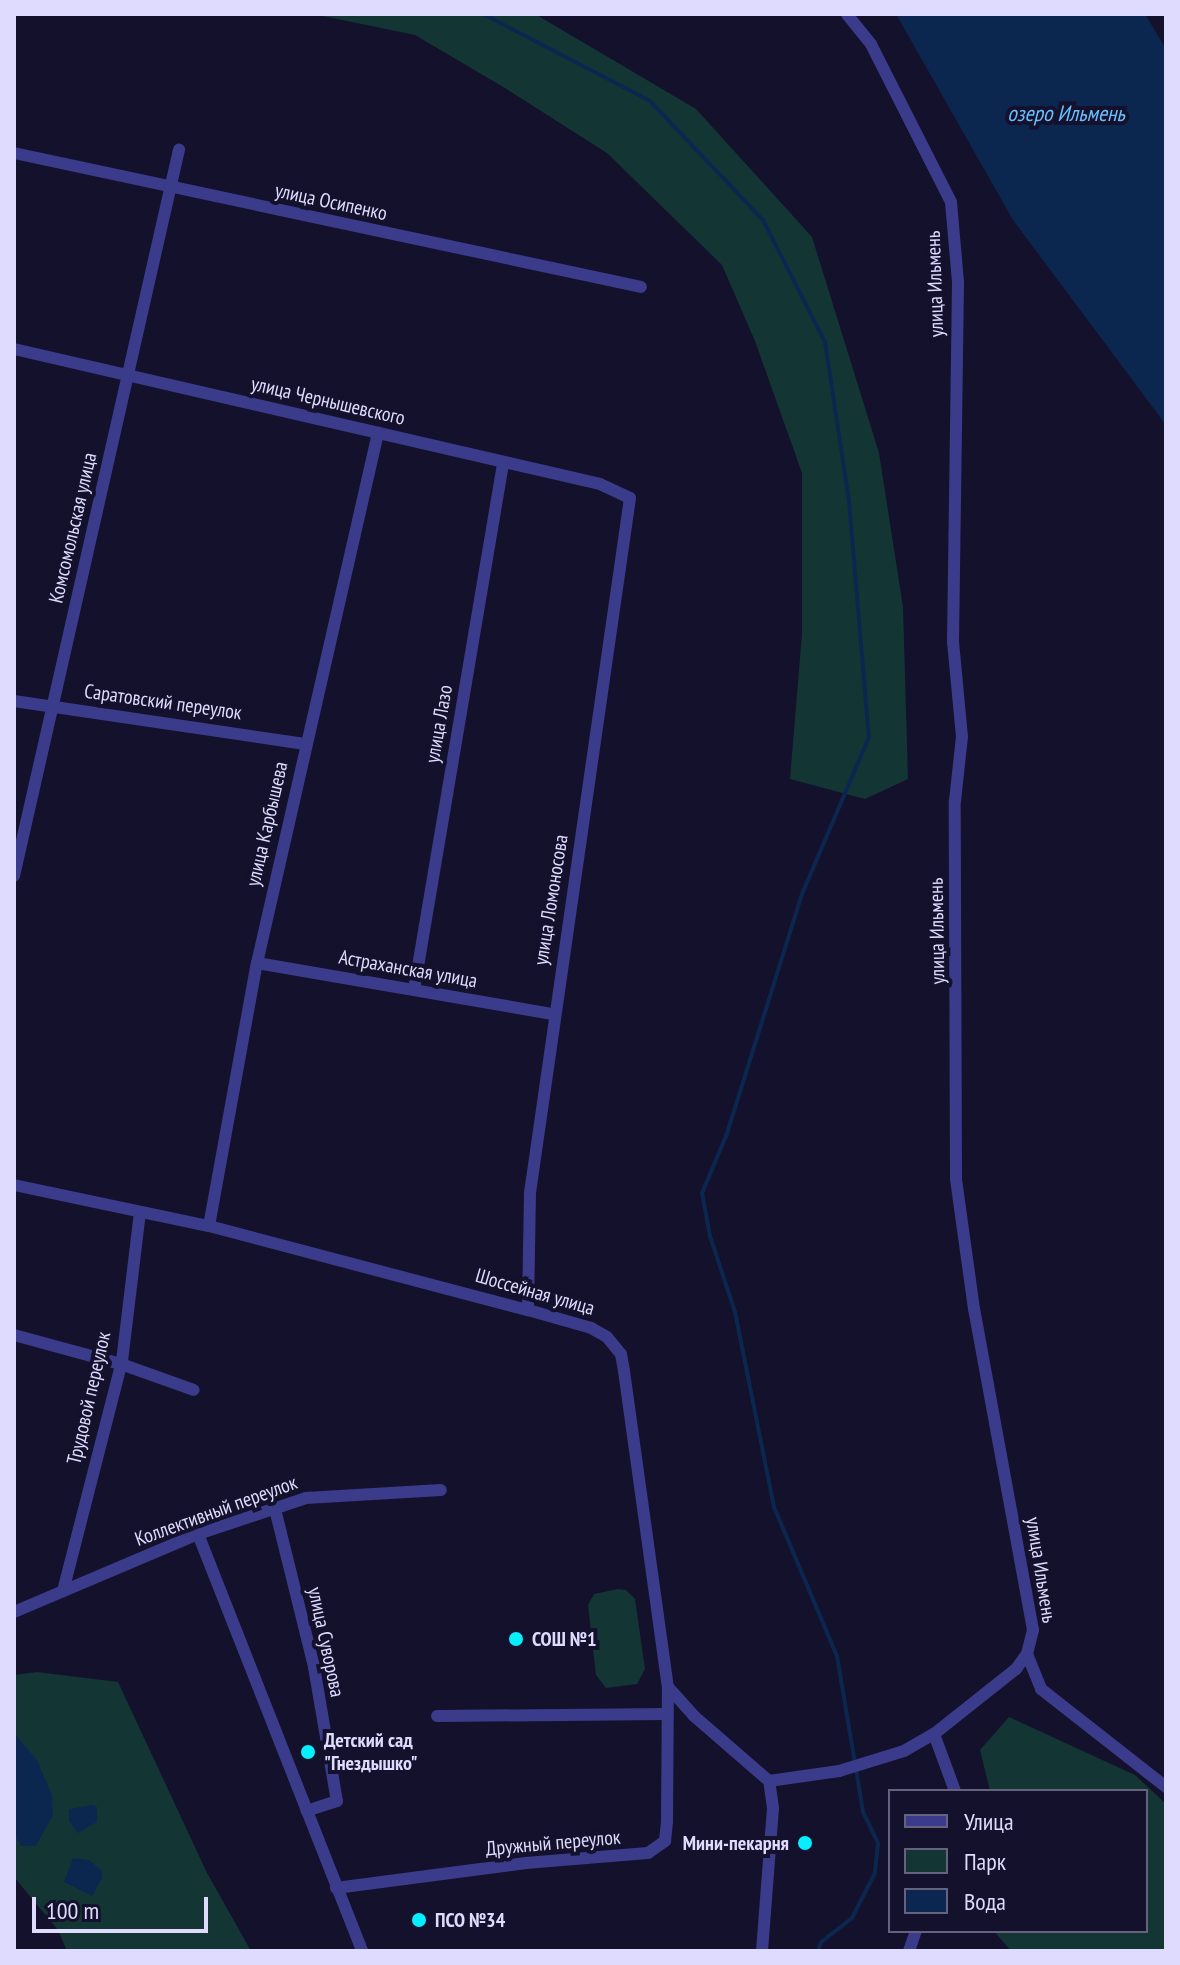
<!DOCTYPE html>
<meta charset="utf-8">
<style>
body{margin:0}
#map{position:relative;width:1180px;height:1965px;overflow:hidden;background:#14112c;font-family:"PT Sans Narrow",sans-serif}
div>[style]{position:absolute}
.green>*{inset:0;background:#133634}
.water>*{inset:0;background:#0c274f}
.stream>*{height:4px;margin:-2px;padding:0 2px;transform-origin:2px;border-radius:2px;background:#0c274f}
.minor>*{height:12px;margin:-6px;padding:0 6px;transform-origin:6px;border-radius:6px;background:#3b3b8b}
.dots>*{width:22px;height:22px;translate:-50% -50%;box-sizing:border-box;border:4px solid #14112c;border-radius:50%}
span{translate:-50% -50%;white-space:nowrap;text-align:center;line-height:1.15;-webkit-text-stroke:8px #14112c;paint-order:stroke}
.street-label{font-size:20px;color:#dedbff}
.poi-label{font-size:20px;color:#dedbff;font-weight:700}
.left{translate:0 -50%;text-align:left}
.right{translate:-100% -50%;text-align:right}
.water-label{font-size:22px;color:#69beff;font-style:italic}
.frame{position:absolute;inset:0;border:16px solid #dedbff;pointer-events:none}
.legend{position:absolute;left:888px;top:1789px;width:260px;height:144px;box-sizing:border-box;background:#14112c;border:2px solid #656280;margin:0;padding:10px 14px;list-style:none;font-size:24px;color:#dedbff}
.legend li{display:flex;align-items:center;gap:16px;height:40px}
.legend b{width:40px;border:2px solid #656280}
.scale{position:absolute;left:32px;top:1897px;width:176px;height:36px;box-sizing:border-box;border:4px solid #dedbff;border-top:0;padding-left:10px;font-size:24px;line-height:28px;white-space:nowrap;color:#dedbff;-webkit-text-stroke:6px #14112c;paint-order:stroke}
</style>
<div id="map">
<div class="green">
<i style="clip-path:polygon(313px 14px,535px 14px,696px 109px,812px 237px,879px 453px,903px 607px,908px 779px,865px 799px,790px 779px,802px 634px,802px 473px,755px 341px,722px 265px,607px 153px,505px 88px,415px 35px)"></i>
<i style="clip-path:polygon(618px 1589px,626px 1590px,635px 1599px,645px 1669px,637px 1684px,606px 1688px,596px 1675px,588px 1605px,594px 1594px)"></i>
<i style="clip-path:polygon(37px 1672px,118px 1682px,207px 1873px,251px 1951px,67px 1951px,58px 1930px,14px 1877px,14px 1675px)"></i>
<i style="clip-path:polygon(1009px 1717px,1135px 1775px,1166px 1804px,1166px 1951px,1011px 1951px,994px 1931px,1146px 1931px,1146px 1791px,990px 1791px,980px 1750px)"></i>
</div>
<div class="water">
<i style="clip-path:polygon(896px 14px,1145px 14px,1166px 49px,1166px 425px,1013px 220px)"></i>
<i style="clip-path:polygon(14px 1733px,37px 1760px,52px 1795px,53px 1815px,36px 1846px,21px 1846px,14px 1834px)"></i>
<i style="clip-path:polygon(92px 1805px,97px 1807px,97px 1822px,78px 1833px,69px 1821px,69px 1809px)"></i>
<i style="clip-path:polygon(73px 1858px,89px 1860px,102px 1871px,102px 1878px,92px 1896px,64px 1882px)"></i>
</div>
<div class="stream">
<i style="left:483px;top:14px;width:188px;rotate:27.5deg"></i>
<i style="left:650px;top:101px;width:164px;rotate:46.5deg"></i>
<i style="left:763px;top:220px;width:137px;rotate:63.1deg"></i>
<i style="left:825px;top:342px;width:161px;rotate:81.4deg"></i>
<i style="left:849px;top:501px;width:237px;rotate:85.2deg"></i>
<i style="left:869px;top:737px;width:171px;rotate:113.1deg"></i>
<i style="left:802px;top:894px;width:254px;rotate:107.4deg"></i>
<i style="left:726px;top:1136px;width:62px;rotate:112.8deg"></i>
<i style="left:702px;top:1193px;width:44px;rotate:79.5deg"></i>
<i style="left:710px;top:1236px;width:80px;rotate:71.8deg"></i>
<i style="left:735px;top:1312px;width:199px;rotate:78.7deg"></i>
<i style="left:774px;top:1507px;width:162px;rotate:67.1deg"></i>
<i style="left:837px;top:1656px;width:158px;rotate:80.5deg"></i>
<i style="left:863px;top:1812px;width:34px;rotate:64deg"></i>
<i style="left:878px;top:1843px;width:30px;rotate:96deg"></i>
<i style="left:875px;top:1873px;width:51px;rotate:117.1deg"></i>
<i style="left:852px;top:1918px;width:39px;rotate:142deg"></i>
<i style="left:821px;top:1942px;width:9px;rotate:108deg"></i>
</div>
<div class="minor">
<i style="left:14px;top:153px;width:641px;rotate:12.06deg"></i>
<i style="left:14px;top:349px;width:601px;rotate:12.97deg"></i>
<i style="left:600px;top:484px;width:33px;rotate:25deg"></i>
<i style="left:630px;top:498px;width:702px;rotate:98.19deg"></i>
<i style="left:530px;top:1193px;width:117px;rotate:91deg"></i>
<i style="left:14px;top:701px;width:294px;rotate:8.4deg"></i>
<i style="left:14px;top:876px;width:745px;rotate:-77.2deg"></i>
<i style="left:257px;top:963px;width:300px;rotate:9.8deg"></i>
<i style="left:414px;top:990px;width:533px;rotate:-80.4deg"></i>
<i style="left:14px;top:1185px;width:199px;rotate:11.9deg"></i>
<i style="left:209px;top:1226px;width:330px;rotate:14.8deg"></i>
<i style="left:528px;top:1310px;width:66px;rotate:15.9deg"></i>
<i style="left:591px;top:1328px;width:18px;rotate:29deg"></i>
<i style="left:607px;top:1337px;width:22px;rotate:51deg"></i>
<i style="left:621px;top:1354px;width:17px;rotate:80deg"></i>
<i style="left:624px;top:1371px;width:319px;rotate:82.1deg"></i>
<i style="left:668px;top:1687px;width:39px;rotate:48deg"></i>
<i style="left:694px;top:1716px;width:99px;rotate:40.9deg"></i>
<i style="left:209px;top:1226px;width:267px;rotate:-79.7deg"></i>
<i style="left:257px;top:963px;width:544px;rotate:-77.14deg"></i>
<i style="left:14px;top:1335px;width:111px;rotate:15.2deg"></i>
<i style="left:121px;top:1364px;width:77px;rotate:19.6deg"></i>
<i style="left:275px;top:1509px;width:163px;rotate:76.1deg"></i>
<i style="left:314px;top:1667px;width:136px;rotate:80.3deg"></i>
<i style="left:337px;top:1801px;width:32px;rotate:162deg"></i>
<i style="left:198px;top:1534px;width:448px;rotate:68.5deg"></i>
<i style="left:63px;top:1591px;width:237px;rotate:-75.6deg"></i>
<i style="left:122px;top:1361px;width:150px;rotate:-83.1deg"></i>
<i style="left:14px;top:1612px;width:200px;rotate:-23deg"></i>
<i style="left:198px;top:1534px;width:114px;rotate:-18.4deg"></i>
<i style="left:306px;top:1498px;width:135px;rotate:-3.4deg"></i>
<i style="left:1027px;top:1654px;width:38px;rotate:68deg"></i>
<i style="left:1041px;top:1689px;width:159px;rotate:38.1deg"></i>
<i style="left:437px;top:1716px;width:230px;rotate:-0.5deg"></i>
<i style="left:934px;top:1734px;width:61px;rotate:69.8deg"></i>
<i style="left:769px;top:1781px;width:71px;rotate:-8.1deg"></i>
<i style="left:839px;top:1771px;width:68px;rotate:-17.1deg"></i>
<i style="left:904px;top:1751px;width:34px;rotate:-30deg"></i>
<i style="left:934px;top:1734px;width:105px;rotate:-38.4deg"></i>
<i style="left:1016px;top:1669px;width:19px;rotate:-54deg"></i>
<i style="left:1027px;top:1654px;width:25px;rotate:-76deg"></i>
<i style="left:1033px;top:1630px;width:326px;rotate:-100.4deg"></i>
<i style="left:974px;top:1309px;width:131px;rotate:-97.9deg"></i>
<i style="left:956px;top:1179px;width:378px;rotate:-90.2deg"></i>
<i style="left:955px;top:801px;width:64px;rotate:-83.8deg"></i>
<i style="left:962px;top:737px;width:95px;rotate:-95.4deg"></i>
<i style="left:953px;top:642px;width:360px;rotate:-89.2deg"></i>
<i style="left:958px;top:282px;width:80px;rotate:-95deg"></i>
<i style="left:951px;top:202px;width:177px;rotate:-116.9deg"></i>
<i style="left:871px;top:44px;width:38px;rotate:-129deg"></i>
<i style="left:336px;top:1888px;width:192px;rotate:-7.5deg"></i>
<i style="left:526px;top:1863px;width:122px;rotate:-4.7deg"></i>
<i style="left:648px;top:1853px;width:21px;rotate:-35deg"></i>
<i style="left:665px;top:1841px;width:20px;rotate:-84deg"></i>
<i style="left:667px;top:1821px;width:134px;rotate:-89.6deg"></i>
<i style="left:762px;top:1951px;width:143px;rotate:-85.6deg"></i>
<i style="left:773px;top:1808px;width:27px;rotate:-98deg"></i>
<i style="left:909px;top:1951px;width:21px;rotate:-71deg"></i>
</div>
<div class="dots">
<i style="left:516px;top:1639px;background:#07eeff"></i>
<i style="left:308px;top:1752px;background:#07eeff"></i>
<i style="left:805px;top:1843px;background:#07eeff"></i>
<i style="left:419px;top:1920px;background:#07eeff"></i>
</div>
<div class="street-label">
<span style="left:331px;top:202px;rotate:12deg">улица Осипенко</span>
<span style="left:935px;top:284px;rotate:-92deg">улица Ильмень</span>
<span style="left:328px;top:401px;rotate:13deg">улица Чернышевского</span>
<span style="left:73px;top:528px;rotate:-77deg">Комсомольская улица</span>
<span style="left:163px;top:702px;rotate:8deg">Саратовский переулок</span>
<span style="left:439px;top:724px;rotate:-80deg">улица Лазо</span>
<span style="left:267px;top:824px;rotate:-77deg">улица Карбышева</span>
<span style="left:551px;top:900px;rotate:-81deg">улица Ломоносова</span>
<span style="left:937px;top:931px;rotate:-91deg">улица Ильмень</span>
<span style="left:408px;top:969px;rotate:10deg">Астраханская улица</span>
<span style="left:535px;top:1292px;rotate:16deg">Шоссейная улица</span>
<span style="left:89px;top:1398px;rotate:-77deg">Трудовой переулок</span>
<span style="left:216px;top:1511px;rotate:-20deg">Коллективный переулок</span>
<span style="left:1041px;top:1570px;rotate:81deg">улица Ильмень</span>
<span style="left:326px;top:1642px;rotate:78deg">улица Суворова</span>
<span style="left:553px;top:1843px;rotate:-5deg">Дружный переулок</span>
</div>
<div class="poi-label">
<span class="left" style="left:532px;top:1639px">СОШ №1</span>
<span class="left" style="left:324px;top:1752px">Детский сад<br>"Гнездышко"</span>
<span class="right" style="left:789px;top:1843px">Мини-пекарня</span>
<span class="left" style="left:435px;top:1920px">ПСО №34</span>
</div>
<div class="water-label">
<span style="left:1066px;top:114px">озеро Ильмень</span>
</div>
<div class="frame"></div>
<ul class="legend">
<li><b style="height:10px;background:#3b3b8b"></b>Улица</li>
<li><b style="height:22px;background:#133634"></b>Парк</li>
<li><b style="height:22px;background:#0c274f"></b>Вода</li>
</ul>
<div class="scale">100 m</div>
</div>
